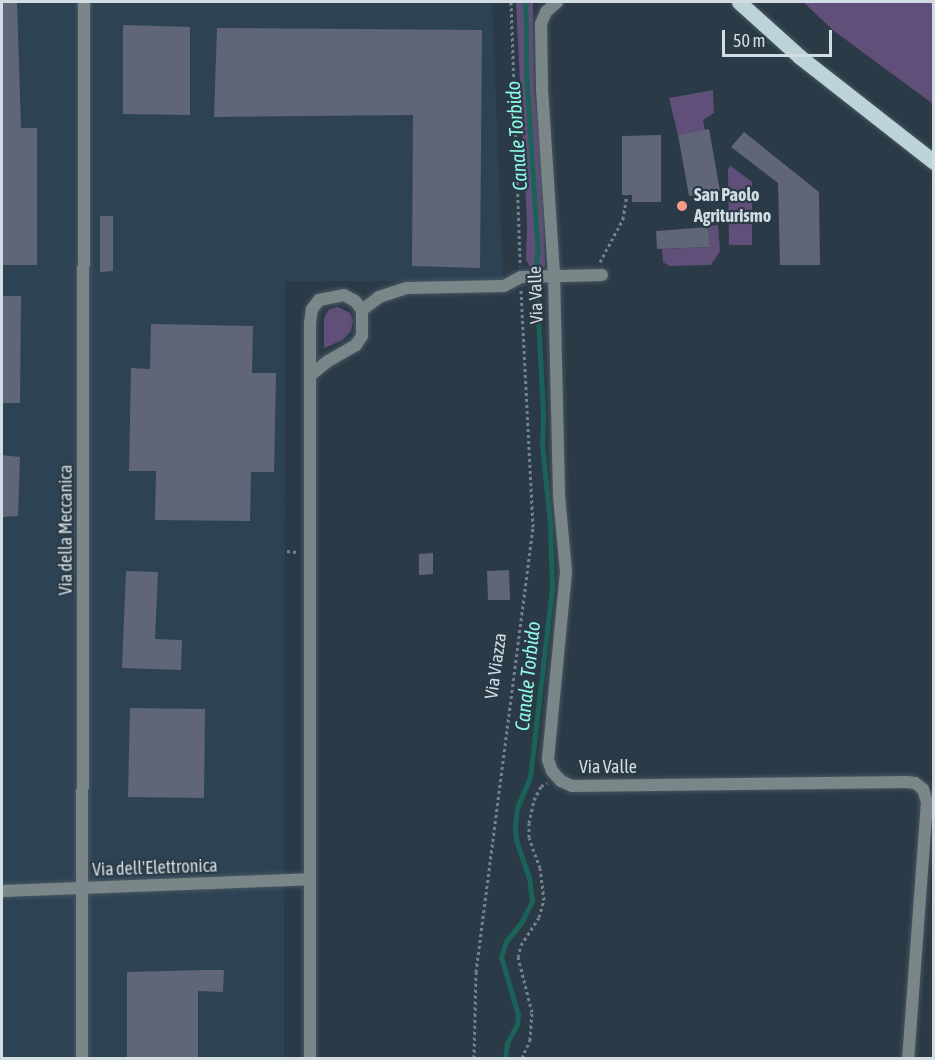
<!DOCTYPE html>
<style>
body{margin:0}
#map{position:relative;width:935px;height:1060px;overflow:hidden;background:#2a3a46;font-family:"Asap Condensed",sans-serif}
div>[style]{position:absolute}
.built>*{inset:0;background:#2d4354}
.green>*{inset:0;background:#604f78}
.stream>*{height:4.5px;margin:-2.25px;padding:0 2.25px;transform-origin:2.25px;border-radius:2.25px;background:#1b6358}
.building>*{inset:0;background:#606678}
.path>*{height:3px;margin-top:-1.5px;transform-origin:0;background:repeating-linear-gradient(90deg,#75828c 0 3px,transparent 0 6px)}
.roads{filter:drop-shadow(0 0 2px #485762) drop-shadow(0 0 2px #485762)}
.street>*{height:12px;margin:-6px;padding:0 6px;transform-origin:6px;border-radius:6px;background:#7b8688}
.primary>*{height:15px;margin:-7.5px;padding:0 7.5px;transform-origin:7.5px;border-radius:7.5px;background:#bcd3d8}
.dots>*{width:16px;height:16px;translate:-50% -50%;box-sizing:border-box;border:3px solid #2a3a46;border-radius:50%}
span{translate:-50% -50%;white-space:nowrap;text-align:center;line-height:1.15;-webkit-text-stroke:4.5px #2a3a46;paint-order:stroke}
.poi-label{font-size:18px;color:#d2dce3;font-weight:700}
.left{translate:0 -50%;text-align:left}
.street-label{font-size:18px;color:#d2dce3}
.water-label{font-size:20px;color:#90f9e5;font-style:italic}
.frame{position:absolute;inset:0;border:3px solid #d2dce3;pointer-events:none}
.scale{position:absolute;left:722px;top:30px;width:110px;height:27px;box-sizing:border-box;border:3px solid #d2dce3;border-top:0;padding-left:8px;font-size:18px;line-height:21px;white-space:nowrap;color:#d2dce3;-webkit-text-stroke:4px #2a3a46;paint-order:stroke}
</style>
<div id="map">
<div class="built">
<i style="clip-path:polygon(2px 2px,492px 2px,503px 281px,285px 281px,284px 1058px,2px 1058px)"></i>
</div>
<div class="green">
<i style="clip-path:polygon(516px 2px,533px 2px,534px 86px,542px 167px,545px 265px,542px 269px,531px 270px,526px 259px,527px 224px)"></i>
<i style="clip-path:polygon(803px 2px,933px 2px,933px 104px,834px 31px)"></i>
<i style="clip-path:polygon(713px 90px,714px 113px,703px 120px,705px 130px,678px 135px,669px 98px)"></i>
<i style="clip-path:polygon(731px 166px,752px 182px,752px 245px,729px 245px,728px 169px)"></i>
<i style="clip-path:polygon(718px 225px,720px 251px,711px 265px,669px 266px,663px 262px,662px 249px,710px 247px,708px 226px)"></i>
<i style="clip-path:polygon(338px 307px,350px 313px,353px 320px,351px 331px,343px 340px,324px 348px,324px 318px,329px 309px)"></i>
</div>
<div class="stream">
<i style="left:526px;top:2px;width:77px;rotate:89.3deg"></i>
<i style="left:527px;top:79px;width:171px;rotate:86.3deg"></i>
<i style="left:538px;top:250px;width:19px;rotate:96deg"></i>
<i style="left:505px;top:1058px;width:15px;rotate:-82deg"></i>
<i style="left:507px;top:1043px;width:21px;rotate:-62deg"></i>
<i style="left:517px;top:1024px;width:9px;rotate:-84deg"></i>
<i style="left:518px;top:1015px;width:60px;rotate:-106.3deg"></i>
<i style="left:501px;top:957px;width:16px;rotate:-72deg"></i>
<i style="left:506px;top:942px;width:24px;rotate:-52deg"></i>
<i style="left:521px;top:923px;width:25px;rotate:-63deg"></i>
<i style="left:532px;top:901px;width:23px;rotate:-97deg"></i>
<i style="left:529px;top:878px;width:39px;rotate:-109deg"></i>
<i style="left:516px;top:841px;width:16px;rotate:-94deg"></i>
<i style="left:515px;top:825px;width:17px;rotate:-83deg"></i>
<i style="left:517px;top:808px;width:33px;rotate:-67deg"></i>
<i style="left:530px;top:778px;width:190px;rotate:-83.4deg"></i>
<i style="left:552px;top:589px;width:65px;rotate:-91.8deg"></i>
<i style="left:550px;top:524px;width:79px;rotate:-95.8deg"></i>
<i style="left:542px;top:445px;width:32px;rotate:-88deg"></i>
<i style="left:543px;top:413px;width:134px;rotate:-93deg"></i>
</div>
<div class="building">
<i style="clip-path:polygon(2px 2px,17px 2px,21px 128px,37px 128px,37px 265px,2px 265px)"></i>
<i style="clip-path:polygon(123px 25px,190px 27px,190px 115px,123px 114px)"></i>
<i style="clip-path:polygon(217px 28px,482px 30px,480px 268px,412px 266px,413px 115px,214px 117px)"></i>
<i style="clip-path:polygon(709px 129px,720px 191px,689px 196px,678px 135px)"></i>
<i style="clip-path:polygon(744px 132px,819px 192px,820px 265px,780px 265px,778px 183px,731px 147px)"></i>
<i style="clip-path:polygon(661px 135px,661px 202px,632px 202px,632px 195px,622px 195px,622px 136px)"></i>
<i style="clip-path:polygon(100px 216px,113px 216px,113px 271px,100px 272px)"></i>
<i style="clip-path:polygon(708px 227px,710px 247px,657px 249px,656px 231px)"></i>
<i style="clip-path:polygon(2px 296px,21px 296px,20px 403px,2px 403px)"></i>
<i style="clip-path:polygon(151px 324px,253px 326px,252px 373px,276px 373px,274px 472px,251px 472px,250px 521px,155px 520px,156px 471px,129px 471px,131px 368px,150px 369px)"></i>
<i style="clip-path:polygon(2px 455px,20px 457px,18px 516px,2px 517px)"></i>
<i style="clip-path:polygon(433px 553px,433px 574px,419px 575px,419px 554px)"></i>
<i style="clip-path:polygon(509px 570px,510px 600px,488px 600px,487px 571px)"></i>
<i style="clip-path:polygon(126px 571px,158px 572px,155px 639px,182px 640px,181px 670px,122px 668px)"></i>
<i style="clip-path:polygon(130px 708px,205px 709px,204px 798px,128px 797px)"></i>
<i style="clip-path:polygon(205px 970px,224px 970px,223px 992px,198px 991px,198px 1059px,127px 1059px,127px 972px)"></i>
</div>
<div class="path">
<i style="left:511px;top:2px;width:264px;rotate:88deg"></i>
<i style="left:600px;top:262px;width:49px;rotate:-61.9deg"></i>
<i style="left:623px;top:219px;width:24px;rotate:-81deg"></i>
<i style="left:287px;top:551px;width:10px;rotate:6deg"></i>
<i style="left:474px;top:1058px;width:86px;rotate:-88.7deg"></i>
<i style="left:476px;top:972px;width:449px;rotate:-82.7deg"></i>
<i style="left:533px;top:527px;width:237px;rotate:-92.9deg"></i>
<i style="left:522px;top:1058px;width:20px;rotate:-66deg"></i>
<i style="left:530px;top:1040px;width:28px;rotate:-86deg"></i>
<i style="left:532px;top:1012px;width:57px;rotate:-104.3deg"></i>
<i style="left:518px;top:957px;width:12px;rotate:-76deg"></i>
<i style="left:521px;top:945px;width:33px;rotate:-57deg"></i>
<i style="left:539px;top:917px;width:18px;rotate:-74deg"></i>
<i style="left:544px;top:900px;width:32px;rotate:-97deg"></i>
<i style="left:540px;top:868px;width:32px;rotate:-110deg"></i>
<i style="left:529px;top:838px;width:15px;rotate:-90deg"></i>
<i style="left:529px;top:823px;width:24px;rotate:-78deg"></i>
<i style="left:534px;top:800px;width:16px;rotate:-63deg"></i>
<i style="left:541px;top:786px;width:7px;rotate:-27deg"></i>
</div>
<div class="roads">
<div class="street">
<i style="left:557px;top:2px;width:15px;rotate:138deg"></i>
<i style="left:546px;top:12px;width:13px;rotate:113deg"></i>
<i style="left:541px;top:24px;width:65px;rotate:89.1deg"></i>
<i style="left:542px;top:89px;width:185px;rotate:86.3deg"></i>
<i style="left:554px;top:274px;width:222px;rotate:88.7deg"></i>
<i style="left:559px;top:496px;width:76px;rotate:84.7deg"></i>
<i style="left:566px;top:572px;width:189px;rotate:95.5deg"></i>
<i style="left:548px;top:760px;width:12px;rotate:70deg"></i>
<i style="left:552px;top:771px;width:13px;rotate:48deg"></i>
<i style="left:561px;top:781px;width:12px;rotate:24deg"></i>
<i style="left:572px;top:786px;width:335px;rotate:-0.7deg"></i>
<i style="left:907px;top:782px;width:8px;rotate:7deg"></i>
<i style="left:915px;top:783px;width:10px;rotate:37deg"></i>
<i style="left:923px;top:789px;width:14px;rotate:73deg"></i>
<i style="left:927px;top:802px;width:257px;rotate:94.2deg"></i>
<i style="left:362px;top:310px;width:21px;rotate:-37deg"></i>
<i style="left:379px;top:297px;width:29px;rotate:-18deg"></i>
<i style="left:407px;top:288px;width:97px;rotate:-1.2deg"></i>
<i style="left:504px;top:286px;width:19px;rotate:-28deg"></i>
<i style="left:521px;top:277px;width:81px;rotate:-1.4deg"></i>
<i style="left:2px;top:891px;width:308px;rotate:-2.2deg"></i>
<i style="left:82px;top:1058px;width:1056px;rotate:-89.89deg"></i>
<i style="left:310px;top:1058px;width:735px;rotate:-90deg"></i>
<i style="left:310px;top:323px;width:14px;rotate:-82deg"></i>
<i style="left:312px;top:309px;width:11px;rotate:-52deg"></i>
<i style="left:319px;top:300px;width:25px;rotate:-11deg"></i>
<i style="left:344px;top:295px;width:13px;rotate:29deg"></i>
<i style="left:355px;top:301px;width:11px;rotate:52deg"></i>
<i style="left:362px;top:310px;width:26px;rotate:90deg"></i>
<i style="left:362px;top:336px;width:11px;rotate:124deg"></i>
<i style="left:356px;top:345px;width:32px;rotate:150deg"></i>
<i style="left:328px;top:361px;width:21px;rotate:141deg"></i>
</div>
<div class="primary">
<i style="left:739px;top:2px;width:82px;rotate:42deg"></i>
<i style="left:800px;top:57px;width:170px;rotate:38.1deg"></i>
</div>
</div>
<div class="dots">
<i style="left:682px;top:206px;background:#f49e8a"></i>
</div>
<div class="poi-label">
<span class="left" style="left:694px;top:206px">San Paolo<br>Agriturismo</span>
</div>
<div class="street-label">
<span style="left:536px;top:295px;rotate:-92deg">Via Valle</span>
<span style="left:66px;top:530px;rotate:-90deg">Via della Meccanica</span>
<span style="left:496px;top:666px;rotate:-82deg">Via Viazza</span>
<span style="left:608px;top:767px">Via Valle</span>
<span style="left:155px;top:868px;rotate:-2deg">Via dell'Elettronica</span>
</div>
<div class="water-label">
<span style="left:516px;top:136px;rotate:-94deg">Canale Torbido</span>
<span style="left:527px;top:676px;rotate:-84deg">Canale Torbido</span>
</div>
<div class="frame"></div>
<div class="scale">50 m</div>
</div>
